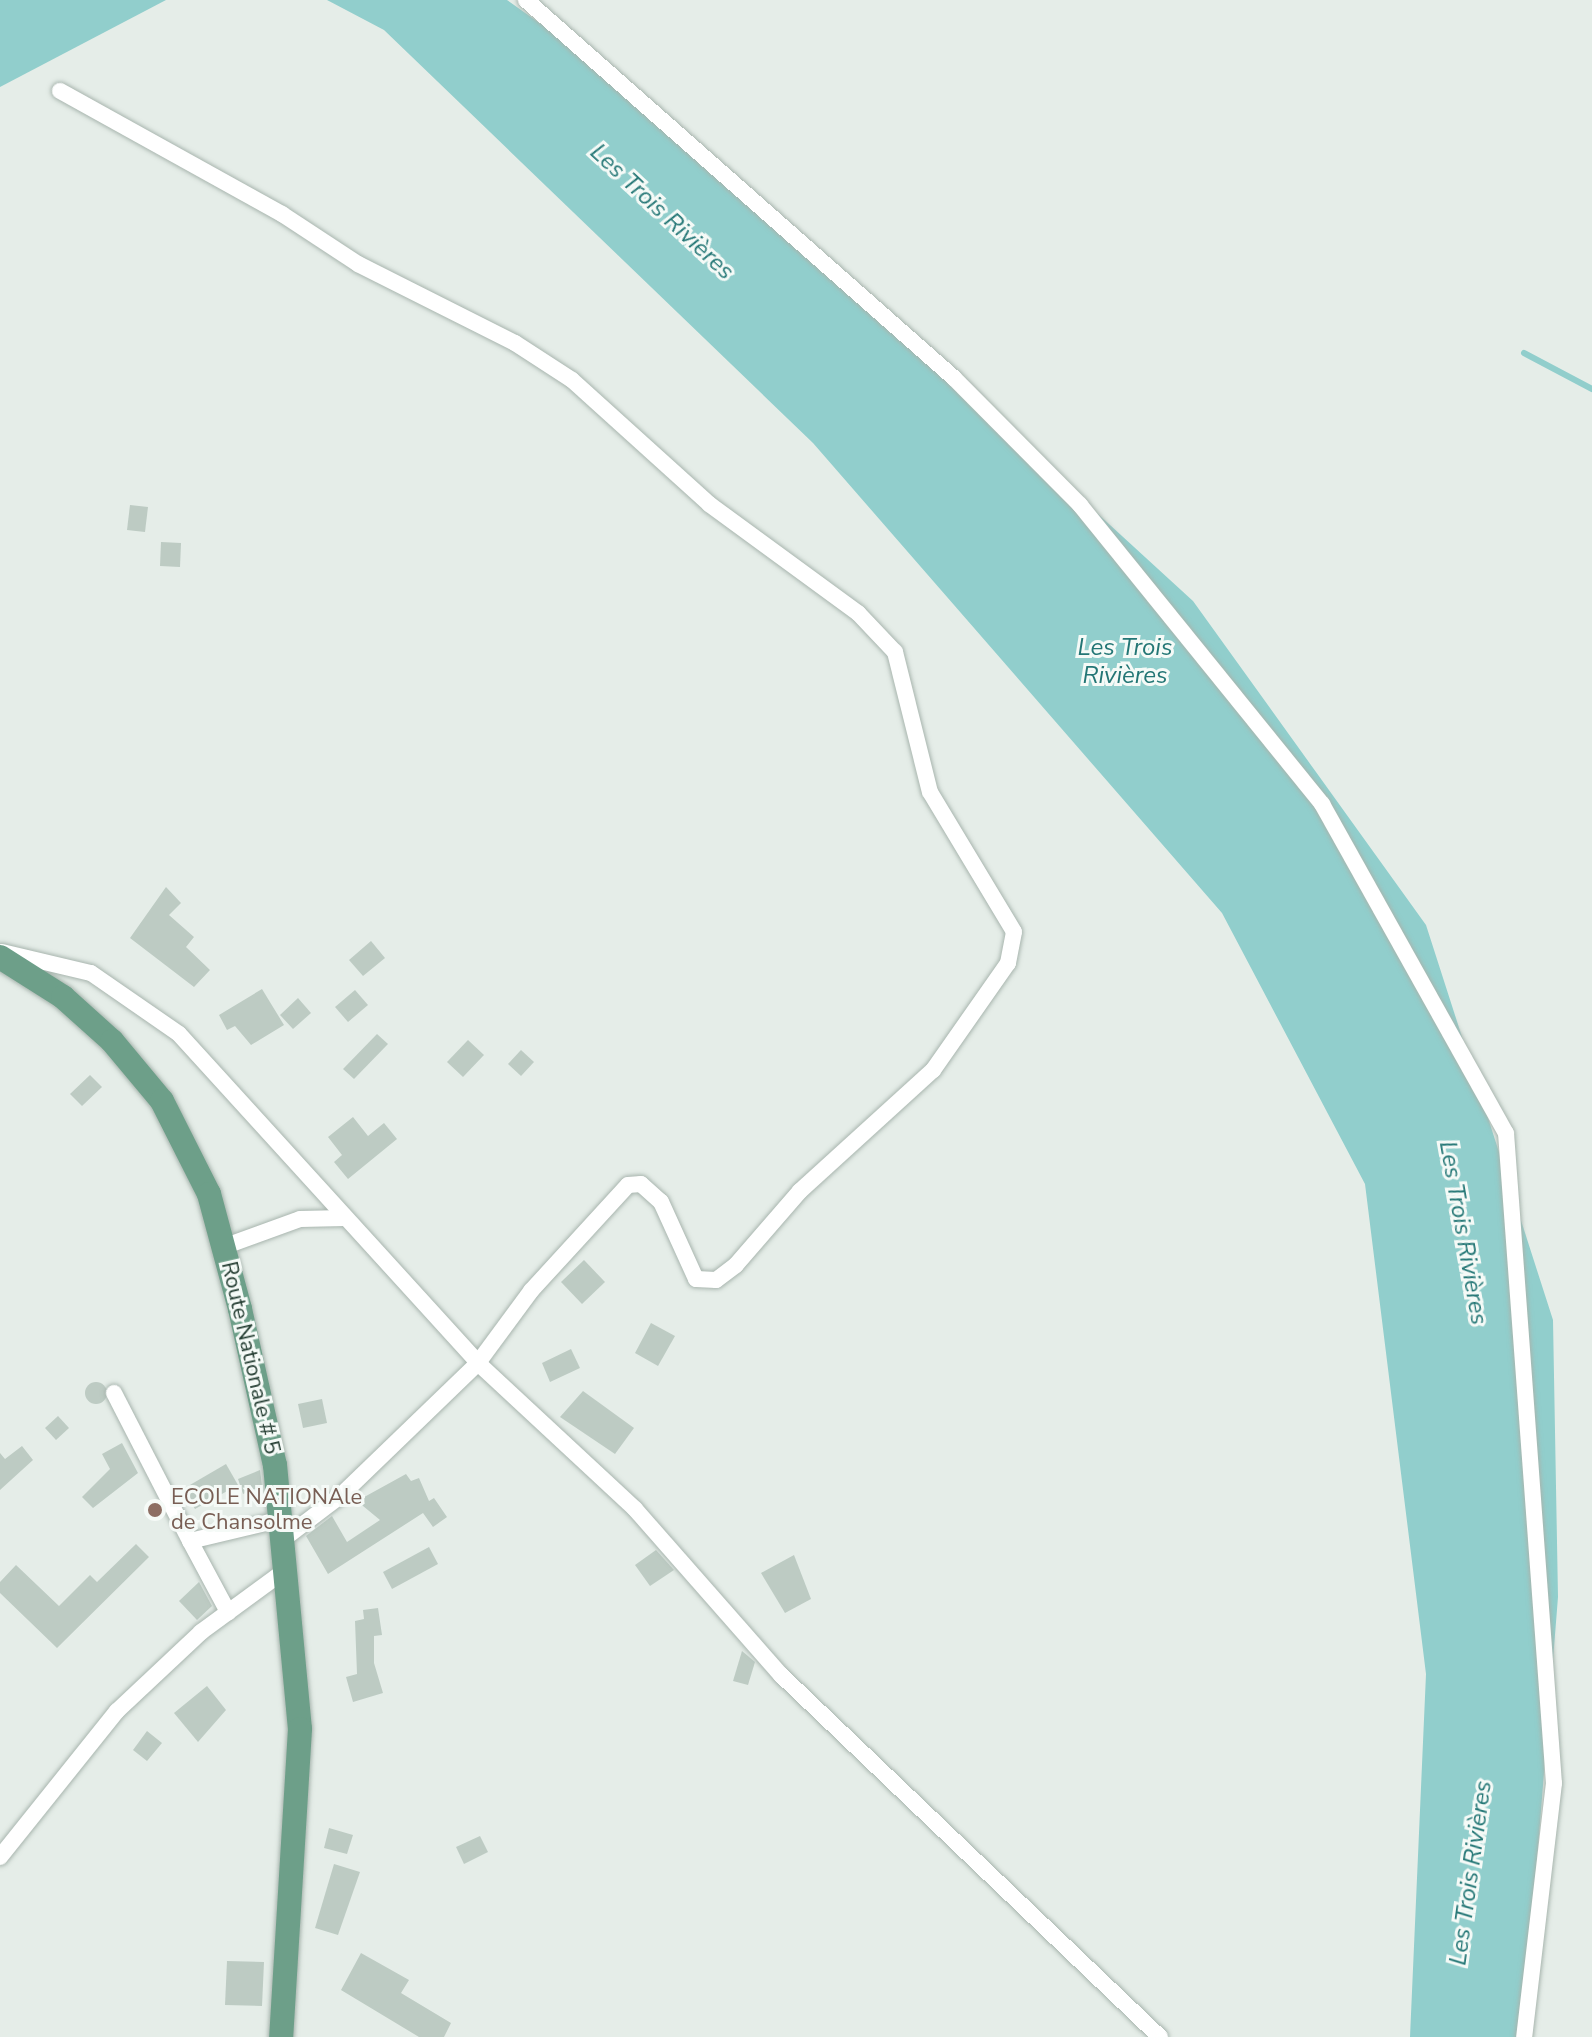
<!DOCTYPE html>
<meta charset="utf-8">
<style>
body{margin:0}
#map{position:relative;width:1592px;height:2037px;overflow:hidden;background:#e5ede8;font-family:"Nunito Sans",sans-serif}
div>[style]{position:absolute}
.water>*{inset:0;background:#91cecc}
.stream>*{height:6px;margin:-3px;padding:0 3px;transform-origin:3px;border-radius:3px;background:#91cecc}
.building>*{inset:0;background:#bdcbc3}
.round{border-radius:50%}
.roads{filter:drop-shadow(0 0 2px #a8b5ae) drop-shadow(0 0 2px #a8b5ae)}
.minor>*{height:16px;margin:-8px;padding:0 8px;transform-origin:8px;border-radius:8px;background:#fff}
.primary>*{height:24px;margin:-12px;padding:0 12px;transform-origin:12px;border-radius:12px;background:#6d9f89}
.dots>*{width:22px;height:22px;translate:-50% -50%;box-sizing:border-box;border:4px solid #f5faf7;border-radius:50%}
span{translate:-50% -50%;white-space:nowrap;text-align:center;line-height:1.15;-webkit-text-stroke:6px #f5faf7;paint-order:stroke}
.street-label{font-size:22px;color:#253e33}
.education-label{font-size:22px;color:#785e54}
.left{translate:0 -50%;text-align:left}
.water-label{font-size:24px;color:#237675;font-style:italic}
</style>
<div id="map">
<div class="water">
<i style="clip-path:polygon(0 0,166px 0,0 87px)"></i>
<i style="clip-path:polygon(327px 0,507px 0,637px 92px,1193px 601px,1426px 925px,1553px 1320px,1558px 1597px,1523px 2037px,1410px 2037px,1426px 1674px,1365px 1184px,1222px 913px,813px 443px,384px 30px)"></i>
</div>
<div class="stream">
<i style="left:1524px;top:353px;width:77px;rotate:27.9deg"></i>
</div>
<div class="building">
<i style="clip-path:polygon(130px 505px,148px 507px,145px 532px,127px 530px)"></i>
<i style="clip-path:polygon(161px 542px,181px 543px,180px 567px,160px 566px)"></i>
<i style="clip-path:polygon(166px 887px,181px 903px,169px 915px,194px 937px,186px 947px,210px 970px,194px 987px,130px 938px)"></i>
<i style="clip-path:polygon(371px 941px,385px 958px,363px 976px,349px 960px)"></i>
<i style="clip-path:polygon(262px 989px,284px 1025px,251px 1045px,235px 1026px,227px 1030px,219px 1015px)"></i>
<i style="clip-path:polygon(355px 990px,368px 1005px,348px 1022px,335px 1007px)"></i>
<i style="clip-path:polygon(298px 998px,311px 1013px,293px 1029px,280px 1015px)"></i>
<i style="clip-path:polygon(377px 1034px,388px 1044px,354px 1079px,343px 1069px)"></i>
<i style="clip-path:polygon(468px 1040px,484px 1055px,463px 1077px,447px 1062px)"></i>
<i style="clip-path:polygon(521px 1050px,534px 1062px,521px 1076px,508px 1064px)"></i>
<i style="clip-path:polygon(90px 1075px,102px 1087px,82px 1106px,70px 1094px)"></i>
<i style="clip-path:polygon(353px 1117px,368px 1136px,384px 1123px,397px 1139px,348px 1179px,334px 1162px,342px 1155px,328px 1137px)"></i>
<i style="clip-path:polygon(584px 1260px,605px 1282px,582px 1304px,561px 1282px)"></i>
<i style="clip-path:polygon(651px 1323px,675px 1336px,658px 1366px,635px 1353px)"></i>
<i style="clip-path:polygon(571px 1349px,580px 1368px,550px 1382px,542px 1363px)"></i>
<i class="round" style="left:85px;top:1382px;width:22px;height:22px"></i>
<i style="clip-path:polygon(583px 1391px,634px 1428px,615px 1454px,560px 1417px)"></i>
<i style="clip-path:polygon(322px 1399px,327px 1423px,303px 1428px,298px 1404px)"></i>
<i style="clip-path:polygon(58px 1416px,69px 1428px,56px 1440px,45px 1428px)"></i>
<i style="clip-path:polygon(122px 1443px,138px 1473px,93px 1508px,82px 1497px,110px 1469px,102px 1454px)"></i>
<i style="clip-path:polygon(22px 1446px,33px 1460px,0 1490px,0 1453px,5px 1459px)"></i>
<i style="clip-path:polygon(226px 1464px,238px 1485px,195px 1509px,183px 1489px)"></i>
<i style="clip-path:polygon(260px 1470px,262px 1486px,243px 1494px,238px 1479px)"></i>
<i style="clip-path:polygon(406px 1474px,411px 1481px,419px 1478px,429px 1501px,434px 1498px,447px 1517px,433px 1527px,423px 1513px,328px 1574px,306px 1536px,332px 1516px,347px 1542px,380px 1520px,357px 1501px)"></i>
<i style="clip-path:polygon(136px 1544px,149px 1557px,57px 1648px,0 1593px,0 1582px,16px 1565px,59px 1606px,90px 1575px,97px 1582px)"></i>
<i style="clip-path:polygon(429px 1547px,438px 1564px,392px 1589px,383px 1572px)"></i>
<i style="clip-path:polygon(656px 1550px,674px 1570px,650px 1586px,635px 1565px)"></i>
<i style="clip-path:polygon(794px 1555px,811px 1599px,785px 1613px,761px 1573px)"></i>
<i style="clip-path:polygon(199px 1582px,212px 1606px,197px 1620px,179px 1601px)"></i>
<i style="clip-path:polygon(378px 1608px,382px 1635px,374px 1636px,374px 1663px,383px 1693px,353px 1702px,346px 1677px,357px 1674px,355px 1621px,364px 1619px,363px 1610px)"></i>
<i style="clip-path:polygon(742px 1651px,755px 1662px,748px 1685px,733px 1681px)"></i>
<i style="clip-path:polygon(207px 1686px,226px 1710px,198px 1742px,174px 1713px)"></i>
<i style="clip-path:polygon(147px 1731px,162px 1743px,147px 1761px,133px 1750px)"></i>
<i style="clip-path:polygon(329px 1828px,353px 1835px,347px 1854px,324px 1848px)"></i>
<i style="clip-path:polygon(480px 1836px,488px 1852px,464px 1864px,456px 1847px)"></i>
<i style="clip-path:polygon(334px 1864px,360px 1872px,338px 1935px,315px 1928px)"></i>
<i style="clip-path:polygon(361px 1953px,409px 1980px,401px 1993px,451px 2023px,444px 2037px,419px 2037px,341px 1990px)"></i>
<i style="clip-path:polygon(227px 1961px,264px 1962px,262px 2006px,225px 2005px)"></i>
</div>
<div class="roads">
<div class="minor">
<i style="left:526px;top:0;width:571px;rotate:41.45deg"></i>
<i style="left:954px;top:378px;width:179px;rotate:45.2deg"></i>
<i style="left:1080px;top:505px;width:385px;rotate:51deg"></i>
<i style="left:1322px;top:804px;width:377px;rotate:60.8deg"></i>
<i style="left:1506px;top:1133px;width:652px;rotate:85.78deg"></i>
<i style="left:1554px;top:1783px;width:256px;rotate:96.7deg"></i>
<i style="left:60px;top:91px;width:254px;rotate:29deg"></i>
<i style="left:282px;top:214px;width:91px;rotate:33.3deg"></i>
<i style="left:358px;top:264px;width:176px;rotate:26.7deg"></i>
<i style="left:515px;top:343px;width:68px;rotate:33deg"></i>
<i style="left:572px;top:380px;width:185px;rotate:42.1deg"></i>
<i style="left:709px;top:504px;width:185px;rotate:36.2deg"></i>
<i style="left:858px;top:613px;width:54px;rotate:46.5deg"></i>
<i style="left:895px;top:652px;width:144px;rotate:76deg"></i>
<i style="left:930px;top:792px;width:163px;rotate:59deg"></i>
<i style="left:1014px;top:932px;width:32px;rotate:101deg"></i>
<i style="left:1008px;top:963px;width:131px;rotate:125deg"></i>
<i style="left:933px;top:1070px;width:180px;rotate:137.7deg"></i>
<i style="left:800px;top:1191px;width:98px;rotate:130.9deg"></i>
<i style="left:736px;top:1265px;width:25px;rotate:143deg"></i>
<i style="left:716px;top:1280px;width:20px;rotate:-177deg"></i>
<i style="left:696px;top:1279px;width:85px;rotate:-114.4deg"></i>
<i style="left:661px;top:1202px;width:27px;rotate:-138deg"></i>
<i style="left:641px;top:1184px;width:13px;rotate:176deg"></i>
<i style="left:628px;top:1185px;width:144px;rotate:132.5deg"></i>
<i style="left:531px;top:1291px;width:89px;rotate:126.4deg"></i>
<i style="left:478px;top:1363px;width:193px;rotate:136deg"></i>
<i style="left:339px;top:1497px;width:68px;rotate:142.8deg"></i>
<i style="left:2px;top:952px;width:91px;rotate:13.3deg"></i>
<i style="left:91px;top:973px;width:107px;rotate:34.7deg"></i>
<i style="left:179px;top:1034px;width:445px;rotate:47.7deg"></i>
<i style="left:478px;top:1363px;width:214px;rotate:42.9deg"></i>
<i style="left:635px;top:1509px;width:221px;rotate:48.7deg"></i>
<i style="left:781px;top:1675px;width:524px;rotate:43.69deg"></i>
<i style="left:223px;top:1247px;width:82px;rotate:-20deg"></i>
<i style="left:300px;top:1219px;width:45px;rotate:-1.3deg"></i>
<i style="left:114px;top:1393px;width:166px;rotate:62.8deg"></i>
<i style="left:190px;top:1541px;width:95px;rotate:-13.4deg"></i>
<i style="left:190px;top:1541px;width:81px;rotate:61.8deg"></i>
<i style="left:0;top:1857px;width:187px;rotate:-51.3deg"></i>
<i style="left:117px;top:1711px;width:115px;rotate:-43.2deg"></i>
<i style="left:201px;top:1632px;width:107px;rotate:-36.2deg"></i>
</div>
<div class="primary">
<i style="left:0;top:957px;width:75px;rotate:32.4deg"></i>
<i style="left:63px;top:997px;width:66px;rotate:41.9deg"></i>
<i style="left:112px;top:1041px;width:78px;rotate:50.2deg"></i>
<i style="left:162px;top:1101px;width:104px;rotate:63.2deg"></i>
<i style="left:209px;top:1194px;width:119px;rotate:74.9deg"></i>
<i style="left:240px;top:1309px;width:160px;rotate:77.4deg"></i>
<i style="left:275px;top:1465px;width:265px;rotate:84.6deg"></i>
<i style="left:300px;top:1729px;width:309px;rotate:93.5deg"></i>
</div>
</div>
<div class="dots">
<i style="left:155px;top:1510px;background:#8d6e63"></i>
</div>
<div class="street-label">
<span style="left:250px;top:1358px;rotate:77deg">Route Nationale # 5</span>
</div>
<div class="education-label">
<span class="left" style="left:171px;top:1510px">ECOLE NATIONAle<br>de Chansolme</span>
</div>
<div class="water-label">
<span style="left:662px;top:212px;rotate:43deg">Les Trois Rivières</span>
<span style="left:1125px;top:662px">Les Trois<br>Rivières</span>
<span style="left:1463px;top:1233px;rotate:80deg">Les Trois Rivières</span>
<span style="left:1471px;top:1873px;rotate:-82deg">Les Trois Rivières</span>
</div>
</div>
